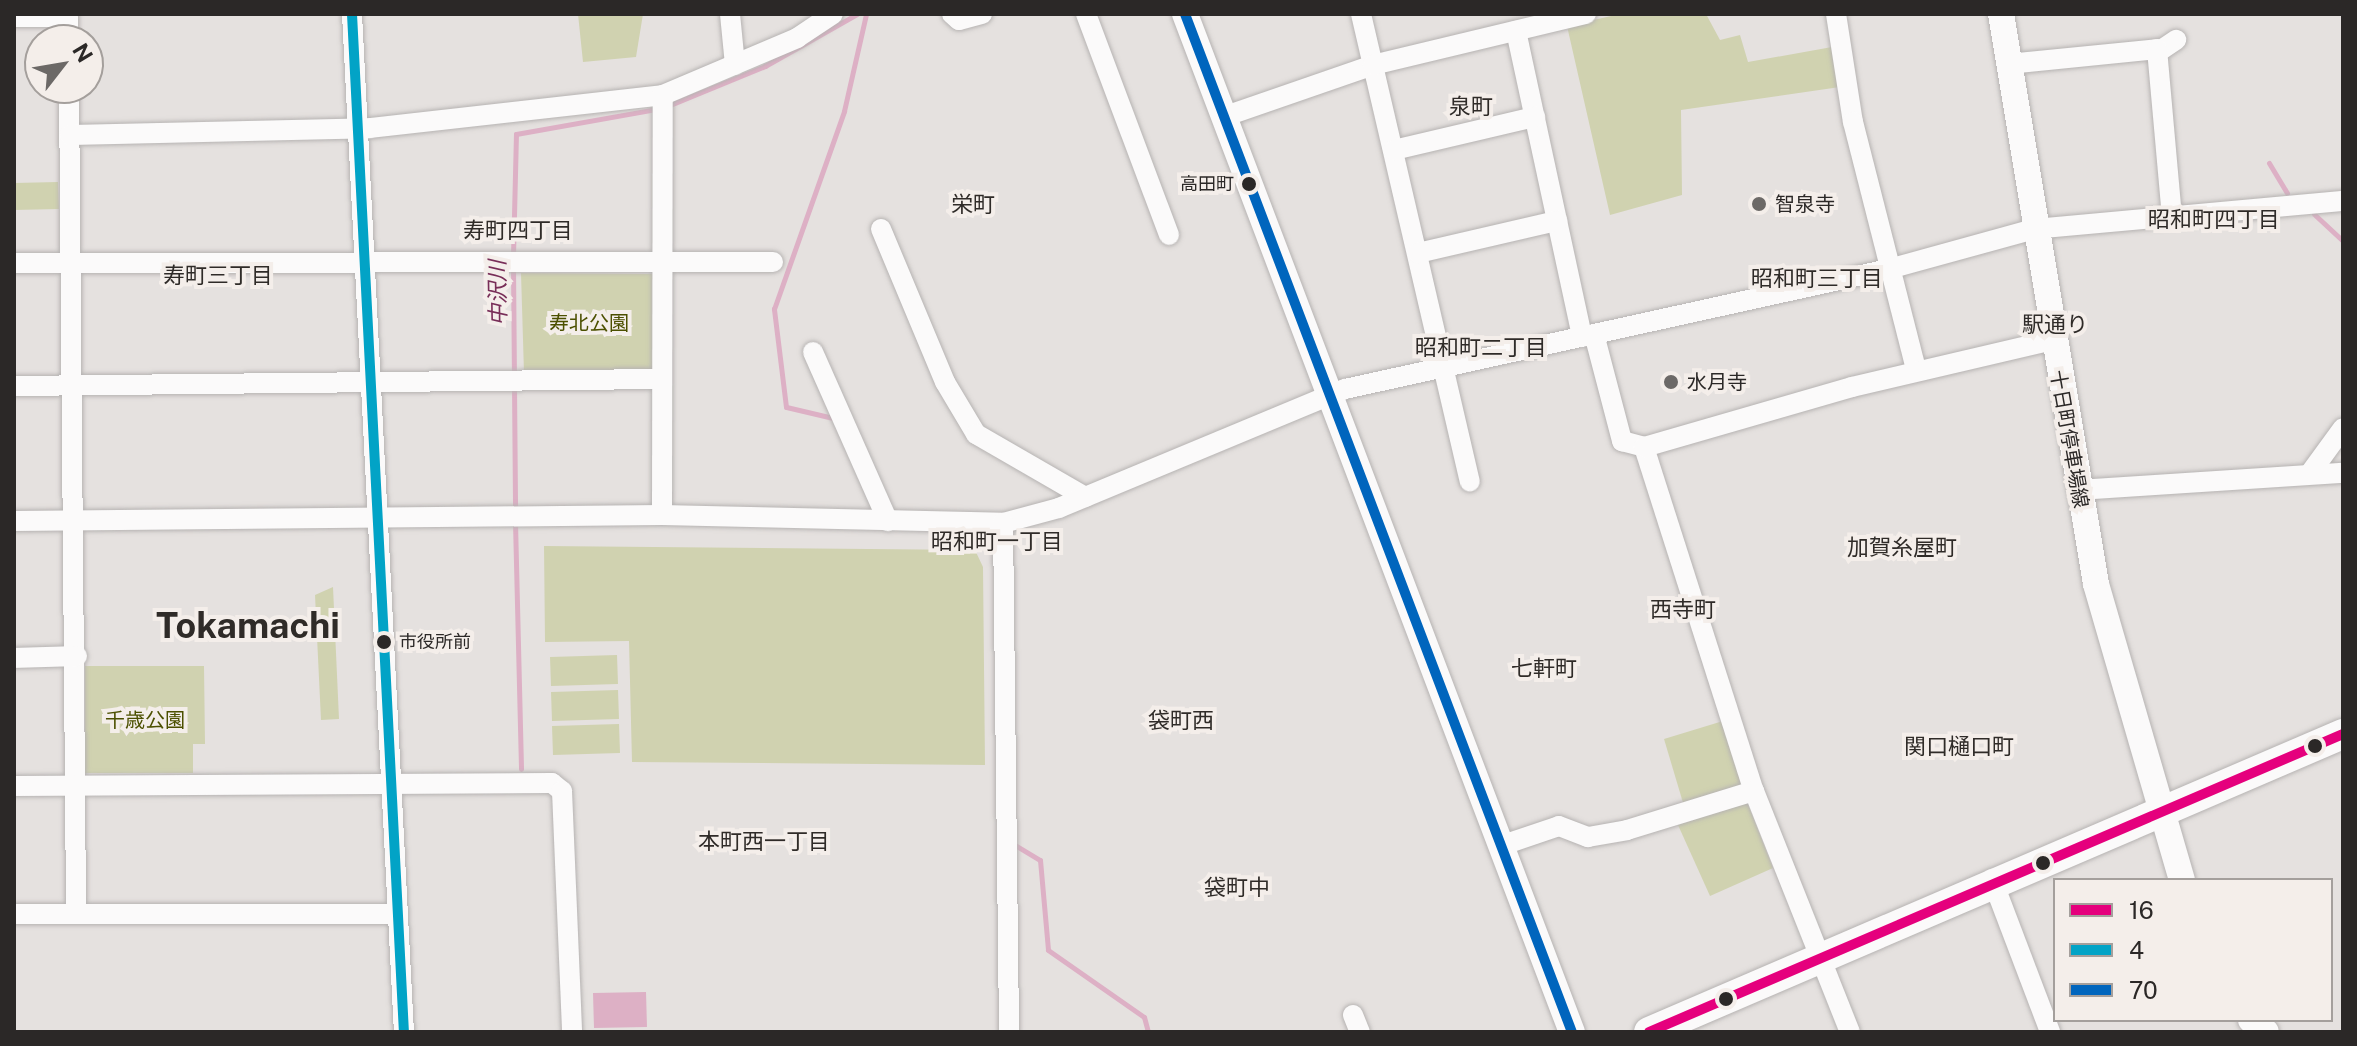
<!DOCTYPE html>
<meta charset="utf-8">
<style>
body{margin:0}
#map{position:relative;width:2357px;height:1046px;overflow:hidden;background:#e5e1df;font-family:"Public Sans","Noto Sans JP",sans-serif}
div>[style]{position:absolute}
.green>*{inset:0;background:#d0d2b0}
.water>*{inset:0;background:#ddb0c5}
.stream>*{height:5px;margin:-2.5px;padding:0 2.5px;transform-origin:2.5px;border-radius:2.5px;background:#ddb0c5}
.roads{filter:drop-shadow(0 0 2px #b6b3b2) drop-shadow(0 0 2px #b6b3b2)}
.minor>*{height:20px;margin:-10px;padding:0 10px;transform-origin:10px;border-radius:10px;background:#fbfafa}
.major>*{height:26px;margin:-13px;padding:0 13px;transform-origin:13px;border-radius:13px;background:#fbfafa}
.highway>*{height:30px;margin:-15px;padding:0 15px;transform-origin:15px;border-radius:15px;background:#fbfafa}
.bus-1>*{height:10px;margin:-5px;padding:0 5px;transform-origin:5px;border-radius:5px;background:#e5007d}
.bus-2>*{height:10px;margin:-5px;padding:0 5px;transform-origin:5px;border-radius:5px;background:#02a3c6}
.bus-3>*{height:10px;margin:-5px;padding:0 5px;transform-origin:5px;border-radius:5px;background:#0065bd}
.dots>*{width:22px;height:22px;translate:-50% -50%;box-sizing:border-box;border:4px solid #f4eeea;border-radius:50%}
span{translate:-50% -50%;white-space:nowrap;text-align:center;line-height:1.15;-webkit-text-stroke:8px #f4eeea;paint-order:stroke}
.bus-label{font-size:18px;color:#2b2827}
.right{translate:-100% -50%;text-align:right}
.left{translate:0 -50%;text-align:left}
.poi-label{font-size:20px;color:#2b2827}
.park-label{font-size:20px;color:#4c5000}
.street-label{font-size:20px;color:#2b2827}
.neighbourhood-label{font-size:22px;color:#2f2b28}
.water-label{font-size:22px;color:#782e58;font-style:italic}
.town-label{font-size:36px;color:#2f2b28;font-weight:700}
.frame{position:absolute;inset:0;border:16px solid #2b2827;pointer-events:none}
.legend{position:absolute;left:2053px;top:878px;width:280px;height:144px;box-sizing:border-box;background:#f4eeea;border:2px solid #a49f9c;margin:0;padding:10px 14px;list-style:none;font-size:24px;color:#2b2827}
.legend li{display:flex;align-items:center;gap:16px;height:40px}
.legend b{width:40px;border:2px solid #a49f9c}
.north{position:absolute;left:24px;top:24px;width:80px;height:80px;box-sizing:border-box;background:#f4eeea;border:2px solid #a49f9c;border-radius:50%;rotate:59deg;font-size:22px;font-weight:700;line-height:32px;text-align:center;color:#2b2827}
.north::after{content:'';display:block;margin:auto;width:28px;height:36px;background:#6c6967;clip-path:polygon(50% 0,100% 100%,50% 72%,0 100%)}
</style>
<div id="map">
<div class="green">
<i style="clip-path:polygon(578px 14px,643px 14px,636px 57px,583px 62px)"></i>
<i style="clip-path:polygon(1620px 14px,1706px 14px,1720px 40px,1740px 35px,1748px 62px,1832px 47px,1840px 87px,1681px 110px,1682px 195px,1610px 215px,1567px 26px)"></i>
<i style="clip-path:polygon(58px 182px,59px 209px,14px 210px,14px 183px)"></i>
<i style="clip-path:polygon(521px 273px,655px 274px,655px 373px,524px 373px)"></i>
<i style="clip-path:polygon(544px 546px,975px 550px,983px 567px,985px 765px,632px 762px,629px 641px,545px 642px)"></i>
<i style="clip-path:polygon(333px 587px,339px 719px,321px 720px,315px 595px)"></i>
<i style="clip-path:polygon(617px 655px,618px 684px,551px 686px,550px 657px)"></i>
<i style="clip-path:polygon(85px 666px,204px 666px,205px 744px,193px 744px,193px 773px,85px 773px)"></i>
<i style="clip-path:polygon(618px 690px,619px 719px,552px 721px,551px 692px)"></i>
<i style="clip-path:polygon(1723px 721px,1743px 789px,1684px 806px,1664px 739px)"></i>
<i style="clip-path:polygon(619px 724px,620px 753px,553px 755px,552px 726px)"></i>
<i style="clip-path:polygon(1747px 802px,1773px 868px,1710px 896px,1678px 825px)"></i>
</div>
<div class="water">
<i style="clip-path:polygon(646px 992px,647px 1027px,594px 1028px,593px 993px)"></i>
</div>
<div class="stream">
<i style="left:670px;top:105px;width:103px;rotate:-22.3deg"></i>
<i style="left:765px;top:66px;width:106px;rotate:-29.5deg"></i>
<i style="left:2269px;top:163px;width:35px;rotate:59deg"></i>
<i style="left:2314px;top:214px;width:40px;rotate:43deg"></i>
<i style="left:513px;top:256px;width:122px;rotate:-88.6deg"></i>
<i style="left:516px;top:134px;width:142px;rotate:-10.1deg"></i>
<i style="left:513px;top:266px;width:110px;rotate:89.5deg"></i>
<i style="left:514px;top:386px;width:126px;rotate:89.5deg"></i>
<i style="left:833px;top:418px;width:48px;rotate:-166.8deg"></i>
<i style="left:786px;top:407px;width:99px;rotate:-97deg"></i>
<i style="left:774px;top:309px;width:210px;rotate:-70.5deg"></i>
<i style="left:844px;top:111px;width:99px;rotate:-77.2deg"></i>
<i style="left:515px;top:522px;width:247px;rotate:88.6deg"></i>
<i style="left:1010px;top:842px;width:35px;rotate:31deg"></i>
<i style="left:1040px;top:860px;width:90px;rotate:84.9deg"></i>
<i style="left:1048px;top:950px;width:117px;rotate:34.9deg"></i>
<i style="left:1144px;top:1017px;width:16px;rotate:75deg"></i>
</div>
<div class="roads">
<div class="minor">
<i style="left:352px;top:14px;width:1019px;rotate:87.08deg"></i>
<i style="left:730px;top:14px;width:51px;rotate:84.4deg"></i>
<i style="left:952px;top:14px;width:9px;rotate:41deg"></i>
<i style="left:959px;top:20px;width:24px;rotate:-15deg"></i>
<i style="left:1086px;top:14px;width:236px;rotate:69.4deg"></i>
<i style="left:1361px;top:14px;width:480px;rotate:76.9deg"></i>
<i style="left:1836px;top:14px;width:109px;rotate:81.1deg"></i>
<i style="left:1853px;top:122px;width:256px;rotate:75.7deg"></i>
<i style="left:14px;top:17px;width:54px"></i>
<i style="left:68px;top:17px;width:23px;rotate:90deg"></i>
<i style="left:1516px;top:31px;width:313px;rotate:77.8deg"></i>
<i style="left:2158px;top:52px;width:22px;rotate:-34deg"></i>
<i style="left:2008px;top:64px;width:150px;rotate:-5.7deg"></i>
<i style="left:2157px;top:49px;width:168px;rotate:84.9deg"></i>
<i style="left:69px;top:88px;width:824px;rotate:89.51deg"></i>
<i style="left:1223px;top:117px;width:159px;rotate:-19.1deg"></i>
<i style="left:1373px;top:65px;width:219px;rotate:-13.5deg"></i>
<i style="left:70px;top:135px;width:300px;rotate:-1.3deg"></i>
<i style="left:370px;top:128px;width:295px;rotate:-6.4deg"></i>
<i style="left:663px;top:95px;width:146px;rotate:-23deg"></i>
<i style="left:797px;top:38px;width:43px;rotate:-33.7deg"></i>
<i style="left:1394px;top:150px;width:145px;rotate:-13.2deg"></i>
<i style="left:881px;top:229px;width:166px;rotate:67.3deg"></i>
<i style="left:945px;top:382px;width:61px;rotate:59.2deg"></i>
<i style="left:976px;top:434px;width:126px;rotate:30deg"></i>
<i style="left:1418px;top:253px;width:143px;rotate:-13deg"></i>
<i style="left:14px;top:263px;width:759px;rotate:-0.08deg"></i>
<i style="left:1594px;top:334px;width:111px;rotate:75.3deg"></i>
<i style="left:1622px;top:441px;width:23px;rotate:15deg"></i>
<i style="left:1644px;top:447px;width:361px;rotate:72.3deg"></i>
<i style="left:1754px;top:791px;width:259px;rotate:68.3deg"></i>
<i style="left:813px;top:352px;width:185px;rotate:66.1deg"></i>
<i style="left:14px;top:386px;width:648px;rotate:-0.62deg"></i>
<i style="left:1644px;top:447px;width:216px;rotate:-16.1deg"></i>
<i style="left:1852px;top:387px;width:205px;rotate:-13.2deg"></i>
<i style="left:2311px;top:472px;width:54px;rotate:-54deg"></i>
<i style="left:2078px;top:490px;width:266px;rotate:-3.7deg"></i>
<i style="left:662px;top:515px;width:420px;rotate:-89.9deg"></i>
<i style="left:14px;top:521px;width:648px;rotate:-0.53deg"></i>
<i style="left:662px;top:515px;width:341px;rotate:1.3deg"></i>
<i style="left:1003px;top:523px;width:58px;rotate:-15deg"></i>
<i style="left:1059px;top:508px;width:310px;rotate:-22.6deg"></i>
<i style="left:1345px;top:389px;width:557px;rotate:-12.44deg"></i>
<i style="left:1889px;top:269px;width:150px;rotate:-15.4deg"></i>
<i style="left:2034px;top:229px;width:310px;rotate:-5.2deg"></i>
<i style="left:1003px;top:523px;width:509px;rotate:89.32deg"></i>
<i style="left:14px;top:658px;width:63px;rotate:-1.8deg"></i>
<i style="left:14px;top:786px;width:538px;rotate:-0.32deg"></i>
<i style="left:552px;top:783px;width:13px;rotate:39deg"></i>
<i style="left:562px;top:791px;width:241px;rotate:87.6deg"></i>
<i style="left:1500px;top:846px;width:62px;rotate:-18.7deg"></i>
<i style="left:1559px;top:826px;width:31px;rotate:21deg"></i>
<i style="left:1588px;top:837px;width:40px;rotate:-10deg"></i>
<i style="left:1627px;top:830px;width:133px;rotate:-17.1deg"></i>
<i style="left:1992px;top:879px;width:164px;rotate:69.2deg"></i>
<i style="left:14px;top:914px;width:384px"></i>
<i style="left:1353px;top:1015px;width:18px;rotate:68deg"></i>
</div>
<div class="major">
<i style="left:1185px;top:14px;width:1089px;rotate:69.19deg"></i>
<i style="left:2001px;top:14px;width:578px;rotate:80.54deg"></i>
<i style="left:2096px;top:584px;width:308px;rotate:73.8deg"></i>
<i style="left:2251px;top:1020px;width:19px;rotate:39deg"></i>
</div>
<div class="highway">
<i style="left:1649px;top:1032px;width:755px;rotate:-23.24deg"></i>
</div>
</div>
<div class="bus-1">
<i style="left:1649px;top:1032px;width:755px;rotate:-23.24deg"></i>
</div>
<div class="bus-2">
<i style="left:352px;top:14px;width:1019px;rotate:87.08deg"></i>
</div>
<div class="bus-3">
<i style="left:1185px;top:14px;width:1089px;rotate:69.19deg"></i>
</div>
<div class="dots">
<i style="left:1249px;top:184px;background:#2b2827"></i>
<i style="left:1759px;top:204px;background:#6c6967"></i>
<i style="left:1671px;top:382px;background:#6c6967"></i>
<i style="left:384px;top:642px;background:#2b2827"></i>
<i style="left:2315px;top:746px;background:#2b2827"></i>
<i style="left:2043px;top:863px;background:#2b2827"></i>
<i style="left:1726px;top:999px;background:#2b2827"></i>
</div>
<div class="bus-label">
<span class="right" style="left:1234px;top:184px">高田町</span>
<span class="left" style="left:399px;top:642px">市役所前</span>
</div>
<div class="poi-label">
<span class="left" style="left:1775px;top:204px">智泉寺</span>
<span class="left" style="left:1687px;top:382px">水月寺</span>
</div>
<div class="park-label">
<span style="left:589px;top:323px">寿北公園</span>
<span style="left:145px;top:720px">千歳公園</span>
</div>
<div class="street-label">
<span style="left:2069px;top:439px;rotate:80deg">十日町停車場線</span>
</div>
<div class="neighbourhood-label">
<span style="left:1471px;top:107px">泉町</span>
<span style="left:973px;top:205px">栄町</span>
<span style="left:2214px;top:220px">昭和町四丁目</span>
<span style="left:518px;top:231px">寿町四丁目</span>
<span style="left:218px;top:276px">寿町三丁目</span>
<span style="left:1817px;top:279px">昭和町三丁目</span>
<span style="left:2055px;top:325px">駅通り</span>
<span style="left:1481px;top:348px">昭和町二丁目</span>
<span style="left:997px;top:542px">昭和町一丁目</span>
<span style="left:1902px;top:548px">加賀糸屋町</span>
<span style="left:1683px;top:610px">西寺町</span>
<span style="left:1544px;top:669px">七軒町</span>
<span style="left:1181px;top:721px">袋町西</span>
<span style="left:1959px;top:747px">関口樋口町</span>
<span style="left:764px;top:842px">本町西一丁目</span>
<span style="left:1237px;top:888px">袋町中</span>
</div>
<div class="water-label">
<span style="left:498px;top:293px;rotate:-91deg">中沢川</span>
</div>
<div class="town-label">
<span style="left:248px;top:626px">Tokamachi</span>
</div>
<div class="frame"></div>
<ul class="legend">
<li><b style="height:10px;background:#e5007d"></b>16</li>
<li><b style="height:10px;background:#02a3c6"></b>4</li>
<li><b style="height:10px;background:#0065bd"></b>70</li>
</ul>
<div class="north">N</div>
</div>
